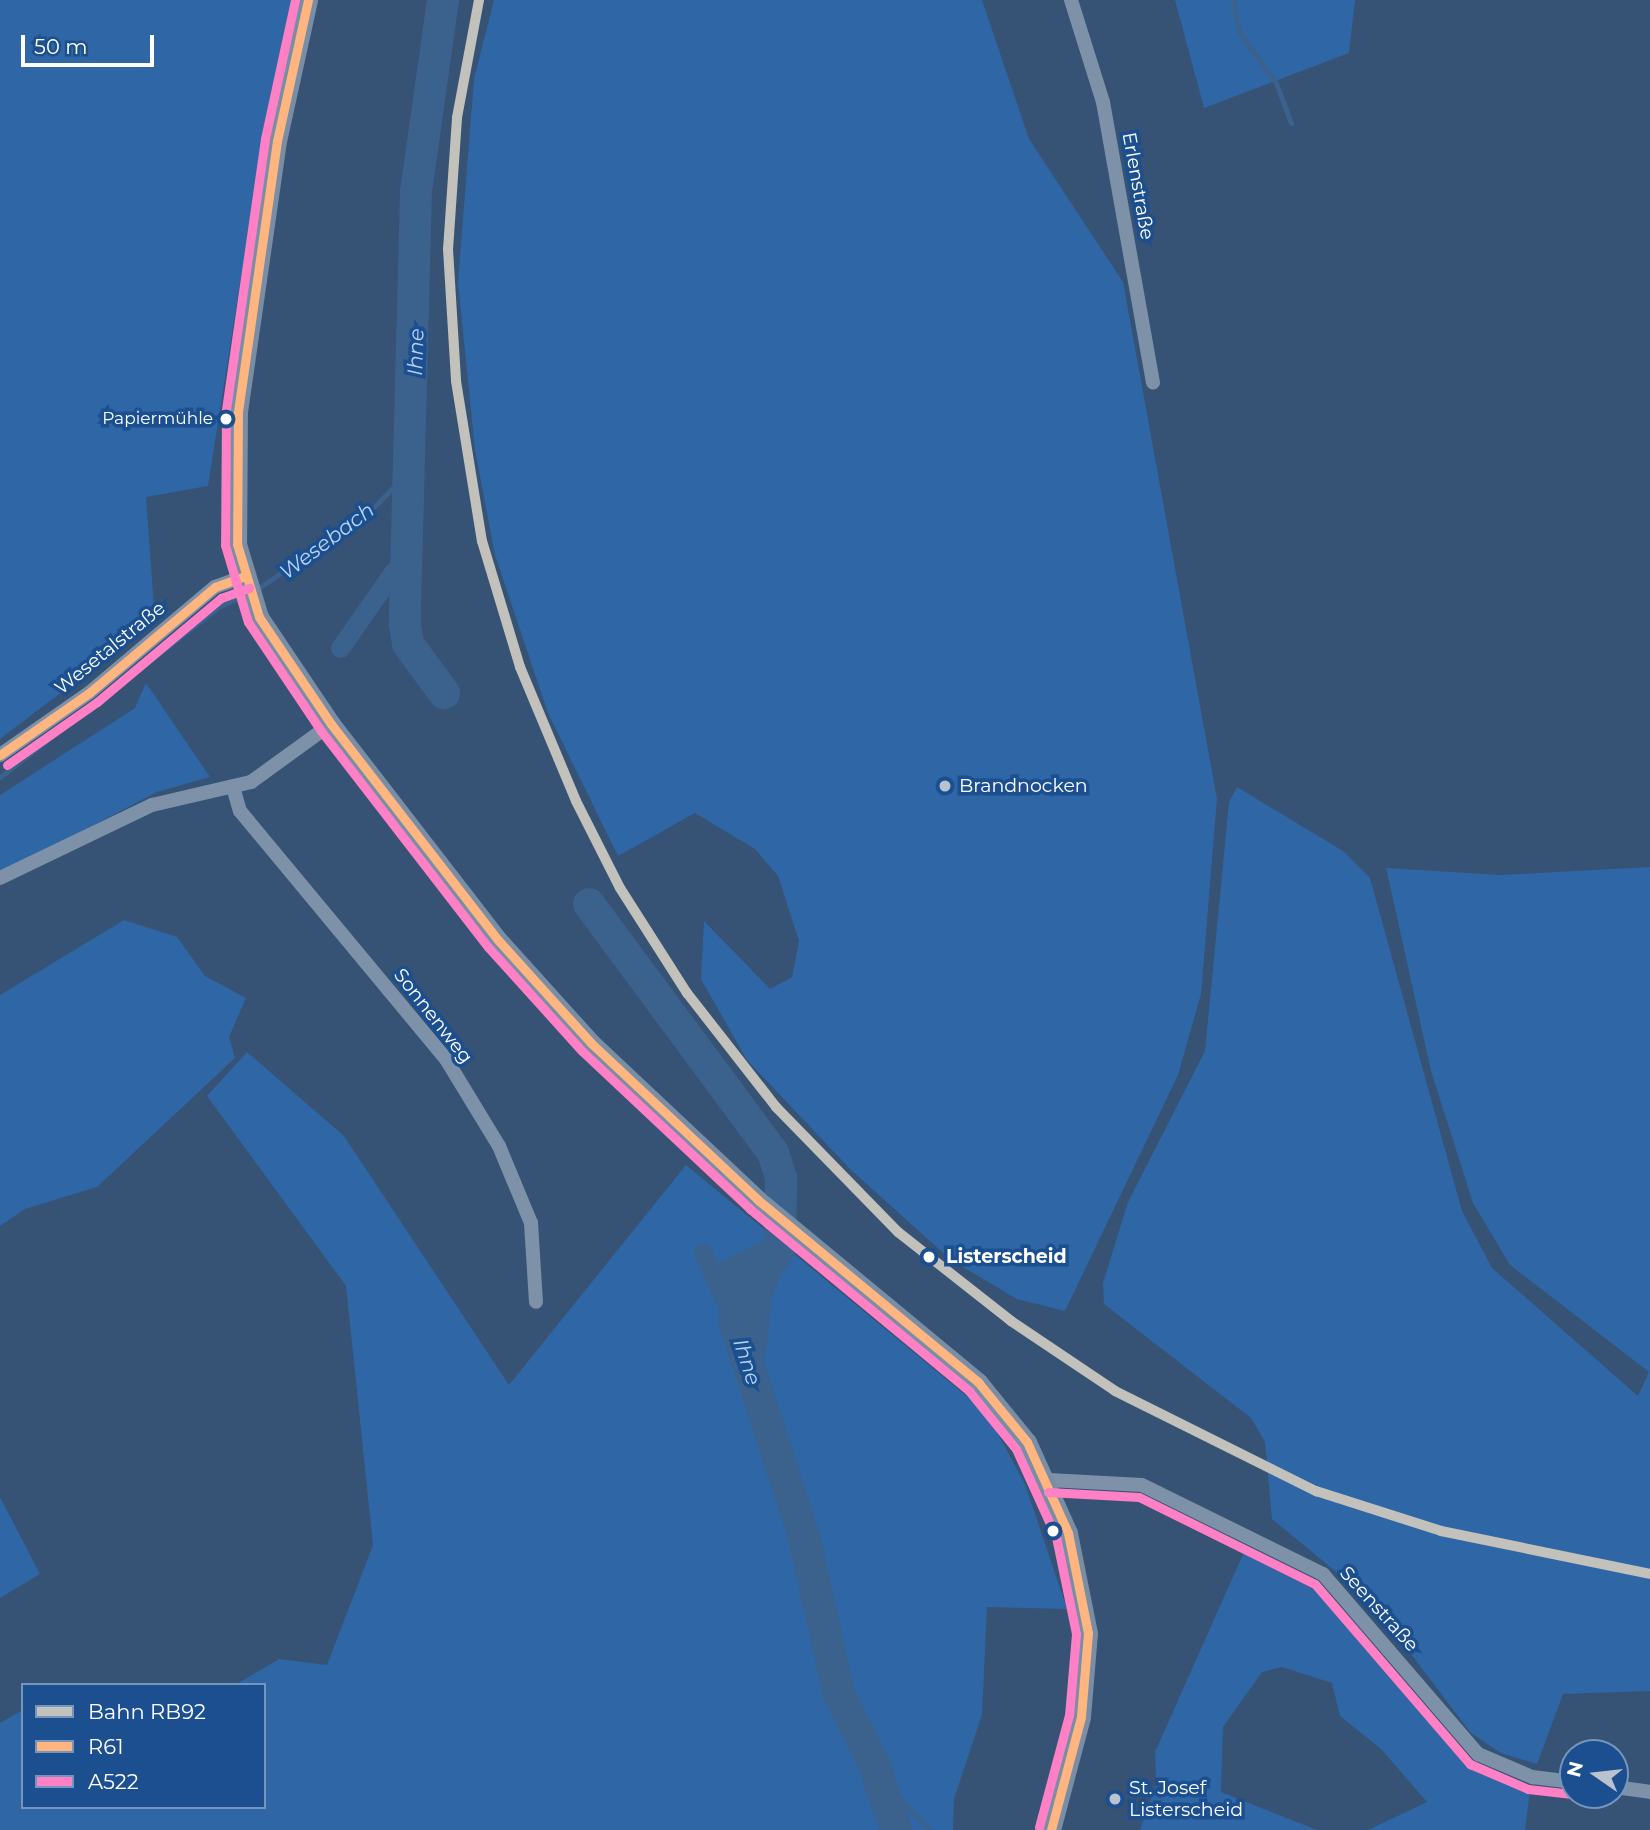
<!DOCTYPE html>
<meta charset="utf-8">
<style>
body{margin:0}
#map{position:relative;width:1650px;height:1830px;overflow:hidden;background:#365274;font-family:Montserrat,sans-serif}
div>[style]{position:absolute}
.green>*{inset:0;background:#2f66a5}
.water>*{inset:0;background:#3b618d}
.stream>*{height:5px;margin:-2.5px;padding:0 2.5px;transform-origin:2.5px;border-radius:2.5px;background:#3b618d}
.canal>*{height:19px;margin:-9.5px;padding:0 9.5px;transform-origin:9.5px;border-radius:9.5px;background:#3b618d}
.river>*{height:32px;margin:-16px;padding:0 16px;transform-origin:16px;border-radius:16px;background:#3b618d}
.street>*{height:14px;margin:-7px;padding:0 7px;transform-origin:7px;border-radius:7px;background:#7d92a8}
.secondary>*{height:19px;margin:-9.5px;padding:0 9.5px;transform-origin:9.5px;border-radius:9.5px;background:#798da4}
.bus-1>*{height:9px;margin:-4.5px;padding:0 4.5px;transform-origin:4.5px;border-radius:4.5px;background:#ffb580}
.bus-2>*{height:9px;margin:-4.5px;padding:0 4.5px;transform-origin:4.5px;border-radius:4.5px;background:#ff80c5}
.rail-1>*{height:10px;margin:-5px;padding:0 5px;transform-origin:5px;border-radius:5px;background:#c3c1bb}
.dots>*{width:19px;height:19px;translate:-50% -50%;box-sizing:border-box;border:4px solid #1b4f8f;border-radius:50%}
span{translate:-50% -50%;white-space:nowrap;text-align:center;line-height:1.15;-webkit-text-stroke:7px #1b4f8f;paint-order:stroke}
.bus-label{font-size:17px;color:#fff}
.right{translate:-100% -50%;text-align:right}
.street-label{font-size:19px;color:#fff}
.poi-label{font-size:19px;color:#fff}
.left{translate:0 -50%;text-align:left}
.stop-label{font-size:19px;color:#fff;font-weight:700}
.water-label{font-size:21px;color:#b5d3f5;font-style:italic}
.legend{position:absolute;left:21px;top:1683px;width:245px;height:126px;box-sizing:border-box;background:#1b4f8f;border:2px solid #7695bc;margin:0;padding:9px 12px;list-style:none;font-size:21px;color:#fff}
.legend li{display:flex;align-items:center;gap:14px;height:35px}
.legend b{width:35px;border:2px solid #7695bc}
.north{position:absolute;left:1559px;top:1739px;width:70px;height:70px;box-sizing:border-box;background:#1b4f8f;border:2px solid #7695bc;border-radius:50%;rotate:284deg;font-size:19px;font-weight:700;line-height:28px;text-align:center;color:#fff}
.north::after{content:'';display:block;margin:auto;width:24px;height:32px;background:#b9c2ce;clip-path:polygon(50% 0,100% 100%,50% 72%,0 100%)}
.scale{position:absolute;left:21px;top:35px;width:133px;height:32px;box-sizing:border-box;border:4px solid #fff;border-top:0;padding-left:9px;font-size:21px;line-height:24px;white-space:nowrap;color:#fff;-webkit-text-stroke:5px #1b4f8f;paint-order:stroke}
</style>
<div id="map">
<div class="green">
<i style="clip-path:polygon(0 0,292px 0,262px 143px,208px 486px,146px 497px,155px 621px,0 739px)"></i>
<i style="clip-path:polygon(494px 0,982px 0,1029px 139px,1123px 282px,1217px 799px,1201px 994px,1178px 1075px,1065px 1311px,1017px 1299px,951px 1260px,850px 1169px,747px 1060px,701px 979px,704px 921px,770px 989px,792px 977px,799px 941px,778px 876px,755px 849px,695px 813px,618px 856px,548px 713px,495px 555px,475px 450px,458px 282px,474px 79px)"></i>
<i style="clip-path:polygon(1175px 0,1355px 0,1349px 53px,1204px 108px)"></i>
<i style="clip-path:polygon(146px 683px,210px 777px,157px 792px,0 874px,0 795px,135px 708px)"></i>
<i style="clip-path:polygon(1237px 787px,1343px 851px,1370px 878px,1462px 1211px,1492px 1268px,1638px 1396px,1649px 1372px,1510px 1265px,1473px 1203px,1431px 1071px,1386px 868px,1501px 875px,1650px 867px,1650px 1691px,1563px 1694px,1537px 1764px,1501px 1753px,1471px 1733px,1369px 1599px,1272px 1519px,1265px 1442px,1251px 1418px,1104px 1304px,1103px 1283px,1128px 1202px,1205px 1051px,1229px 802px)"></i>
<i style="clip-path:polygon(124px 920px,177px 937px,205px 976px,246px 998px,229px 1037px,235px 1058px,97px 1187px,25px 1209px,0 1226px,0 995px)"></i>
<i style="clip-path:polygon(247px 1052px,344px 1136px,509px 1385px,686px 1165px,986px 1412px,1025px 1484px,1067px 1609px,987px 1607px,982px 1715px,954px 1799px,953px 1830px,0 1830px,0 1723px,23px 1710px,23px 1807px,264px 1807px,264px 1685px,235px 1685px,279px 1659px,327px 1665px,373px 1545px,346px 1286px,207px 1096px)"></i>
<i style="clip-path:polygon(0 1497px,40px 1574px,0 1598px)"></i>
<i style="clip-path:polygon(1244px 1552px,1321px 1593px,1468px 1764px,1530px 1791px,1525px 1830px,1368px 1830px,1427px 1802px,1381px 1749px,1340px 1716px,1332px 1683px,1282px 1667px,1262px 1672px,1223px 1727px,1221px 1792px,1317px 1830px,1140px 1830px,1156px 1784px,1155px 1752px)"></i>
</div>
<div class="water">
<i style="clip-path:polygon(769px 1238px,789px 1255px,772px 1296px,765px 1359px,716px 1264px)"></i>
</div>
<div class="stream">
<i style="left:1233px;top:0;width:33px;rotate:79deg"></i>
<i style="left:1239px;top:32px;width:63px;rotate:54deg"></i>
<i style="left:1276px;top:83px;width:43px;rotate:69.4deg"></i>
<i style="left:256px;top:590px;width:141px;rotate:-34.9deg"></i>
<i style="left:372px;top:509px;width:56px;rotate:-45.7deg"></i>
<i style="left:0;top:777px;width:276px;rotate:-37.9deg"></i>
<i style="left:218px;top:607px;width:32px;rotate:-24deg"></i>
<i style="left:886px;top:1802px;width:15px;rotate:-8deg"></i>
<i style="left:901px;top:1800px;width:42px;rotate:46deg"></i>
</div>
<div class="canal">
<i style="left:340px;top:648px;width:93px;rotate:-55.1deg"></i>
<i style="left:393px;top:572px;width:15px;rotate:-32deg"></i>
<i style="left:703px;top:1253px;width:74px;rotate:65.2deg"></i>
</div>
<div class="river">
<i style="left:443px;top:0;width:193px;rotate:98deg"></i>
<i style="left:416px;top:191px;width:434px;rotate:91.5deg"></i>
<i style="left:405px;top:625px;width:19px;rotate:81deg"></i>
<i style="left:408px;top:644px;width:61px;rotate:53.7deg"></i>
<i style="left:589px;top:904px;width:310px;rotate:53.5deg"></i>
<i style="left:773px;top:1153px;width:26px;rotate:72deg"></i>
<i style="left:781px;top:1178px;width:69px;rotate:90.8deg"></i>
<i style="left:780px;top:1247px;width:86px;rotate:122.2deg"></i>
<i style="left:734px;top:1320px;width:228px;rotate:72.1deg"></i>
<i style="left:804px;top:1537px;width:161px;rotate:77.4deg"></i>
<i style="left:839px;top:1694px;width:78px;rotate:63.4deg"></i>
<i style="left:874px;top:1764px;width:70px;rotate:71.6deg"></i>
</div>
<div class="street">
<i style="left:1071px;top:0;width:107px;rotate:72.6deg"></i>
<i style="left:1103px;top:102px;width:285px;rotate:79.9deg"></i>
<i style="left:0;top:755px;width:108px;rotate:-34.9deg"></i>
<i style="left:89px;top:693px;width:165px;rotate:-40.1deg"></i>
<i style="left:215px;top:587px;width:32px;rotate:-20deg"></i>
<i style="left:233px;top:787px;width:25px;rotate:74deg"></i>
<i style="left:240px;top:811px;width:322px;rotate:50.3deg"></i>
<i style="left:446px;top:1059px;width:102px;rotate:58.7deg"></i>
<i style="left:499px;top:1146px;width:83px;rotate:67.4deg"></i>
<i style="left:531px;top:1223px;width:79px;rotate:86.4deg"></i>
<i style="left:0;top:878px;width:169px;rotate:-25.7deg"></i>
<i style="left:152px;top:805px;width:102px;rotate:-13.1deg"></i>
<i style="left:251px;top:782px;width:99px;rotate:-35.9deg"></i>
<i style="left:1049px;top:1480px;width:93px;rotate:3.1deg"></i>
<i style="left:1142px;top:1485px;width:202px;rotate:26.2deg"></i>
<i style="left:1323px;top:1574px;width:238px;rotate:49.3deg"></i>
<i style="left:1478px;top:1754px;width:59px;rotate:23.1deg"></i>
<i style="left:1532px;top:1777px;width:41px;rotate:7deg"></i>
<i style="left:1615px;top:1787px;width:35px;rotate:8deg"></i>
</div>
<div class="secondary">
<i style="left:308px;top:0;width:144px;rotate:102.4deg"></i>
<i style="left:277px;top:141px;width:275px;rotate:98.2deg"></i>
<i style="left:238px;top:413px;width:131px;rotate:90.4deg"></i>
<i style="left:237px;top:544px;width:76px;rotate:73.2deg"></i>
<i style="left:259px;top:617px;width:129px;rotate:56.1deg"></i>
<i style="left:331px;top:724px;width:273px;rotate:52.3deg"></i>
<i style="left:498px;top:940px;width:139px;rotate:47.9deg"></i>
<i style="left:591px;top:1043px;width:229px;rotate:43.2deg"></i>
<i style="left:758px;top:1200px;width:286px;rotate:39.6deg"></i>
<i style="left:978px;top:1382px;width:77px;rotate:50.8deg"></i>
<i style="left:1027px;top:1442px;width:100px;rotate:65.7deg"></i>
<i style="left:1068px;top:1533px;width:102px;rotate:78.7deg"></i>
<i style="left:1088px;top:1633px;width:84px;rotate:94.8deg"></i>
<i style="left:1081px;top:1717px;width:117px;rotate:104.9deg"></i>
</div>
<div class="bus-1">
<i style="left:308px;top:0;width:144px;rotate:102.4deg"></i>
<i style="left:277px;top:141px;width:275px;rotate:98.2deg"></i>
<i style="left:238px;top:413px;width:131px;rotate:90.4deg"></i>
<i style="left:237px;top:544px;width:76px;rotate:73.2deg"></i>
<i style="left:259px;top:617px;width:129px;rotate:56.1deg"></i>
<i style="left:331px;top:724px;width:273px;rotate:52.3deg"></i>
<i style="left:498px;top:940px;width:139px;rotate:47.9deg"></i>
<i style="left:591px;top:1043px;width:229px;rotate:43.2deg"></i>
<i style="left:758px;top:1200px;width:286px;rotate:39.6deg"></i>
<i style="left:978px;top:1382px;width:77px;rotate:50.8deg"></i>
<i style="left:1027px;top:1442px;width:100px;rotate:65.7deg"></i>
<i style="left:1068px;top:1533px;width:102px;rotate:78.7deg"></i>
<i style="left:1088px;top:1633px;width:84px;rotate:94.8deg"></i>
<i style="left:1081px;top:1717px;width:117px;rotate:104.9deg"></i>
<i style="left:0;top:755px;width:108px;rotate:-34.9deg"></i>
<i style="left:89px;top:693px;width:165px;rotate:-40.1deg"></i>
<i style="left:215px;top:587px;width:32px;rotate:-20deg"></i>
</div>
<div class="bus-2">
<i style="left:295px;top:0;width:142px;rotate:102.2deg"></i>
<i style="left:265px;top:139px;width:275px;rotate:98.2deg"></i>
<i style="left:226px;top:411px;width:134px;rotate:90.4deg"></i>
<i style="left:225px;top:545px;width:80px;rotate:73.4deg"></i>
<i style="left:248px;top:622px;width:131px;rotate:56.2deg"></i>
<i style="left:321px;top:731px;width:273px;rotate:52.3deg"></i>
<i style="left:488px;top:947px;width:140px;rotate:47.9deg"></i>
<i style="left:582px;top:1051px;width:231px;rotate:43.2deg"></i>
<i style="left:750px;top:1209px;width:285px;rotate:39.7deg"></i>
<i style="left:969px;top:1391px;width:75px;rotate:51deg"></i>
<i style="left:1016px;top:1449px;width:97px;rotate:65.6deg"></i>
<i style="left:1056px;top:1537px;width:99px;rotate:78.3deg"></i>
<i style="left:1076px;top:1634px;width:81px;rotate:94.9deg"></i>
<i style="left:1069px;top:1715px;width:116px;rotate:105deg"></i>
<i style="left:7px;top:765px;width:110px;rotate:-35deg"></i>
<i style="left:97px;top:702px;width:162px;rotate:-40deg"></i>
<i style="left:221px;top:598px;width:30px;rotate:-20deg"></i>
<i style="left:1048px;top:1492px;width:91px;rotate:3.1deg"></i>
<i style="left:1139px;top:1497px;width:196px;rotate:26.3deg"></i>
<i style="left:1315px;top:1584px;width:238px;rotate:49.3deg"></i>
<i style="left:1470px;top:1764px;width:63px;rotate:23.3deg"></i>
<i style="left:1528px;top:1789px;width:44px;rotate:6.5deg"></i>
</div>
<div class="rail-1">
<i style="left:479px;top:0;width:120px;rotate:100.6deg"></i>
<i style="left:457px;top:118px;width:131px;rotate:93.9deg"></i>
<i style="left:448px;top:249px;width:132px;rotate:86.5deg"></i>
<i style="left:456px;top:381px;width:162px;rotate:80.8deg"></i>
<i style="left:482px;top:541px;width:132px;rotate:73.2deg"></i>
<i style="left:520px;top:667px;width:145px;rotate:67.3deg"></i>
<i style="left:576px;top:801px;width:97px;rotate:63.2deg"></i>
<i style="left:620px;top:888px;width:125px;rotate:57.5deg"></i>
<i style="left:687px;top:993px;width:145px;rotate:52deg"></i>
<i style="left:776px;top:1107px;width:175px;rotate:45.7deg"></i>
<i style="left:898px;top:1232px;width:144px;rotate:38.2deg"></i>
<i style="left:1011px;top:1321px;width:125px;rotate:33.9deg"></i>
<i style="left:1115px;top:1391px;width:225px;rotate:26.5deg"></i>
<i style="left:1316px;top:1491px;width:131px;rotate:17.7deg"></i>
<i style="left:1441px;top:1531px;width:213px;rotate:11.6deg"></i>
</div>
<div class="dots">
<i style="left:226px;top:419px;background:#fff"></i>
<i style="left:945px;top:786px;background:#b9c2ce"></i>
<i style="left:929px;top:1257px;background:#fff"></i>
<i style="left:1053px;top:1531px;background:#fff"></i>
<i style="left:1115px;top:1799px;background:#b9c2ce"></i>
</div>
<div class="bus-label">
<span class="right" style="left:213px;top:419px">Papiermühle</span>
</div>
<div class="street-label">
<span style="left:1138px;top:186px;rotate:80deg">Erlenstraße</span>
<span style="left:110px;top:648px;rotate:-39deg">Wesetalstraße</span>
<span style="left:433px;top:1016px;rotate:52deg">Sonnenweg</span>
<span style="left:1379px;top:1609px;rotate:48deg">Seenstraße</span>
</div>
<div class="poi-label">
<span class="left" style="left:959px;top:786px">Brandnocken</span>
<span class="left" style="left:1129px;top:1799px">St. Josef<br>Listerscheid</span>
</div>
<div class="stop-label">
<span class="left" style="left:946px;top:1257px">Listerscheid</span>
</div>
<div class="water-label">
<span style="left:416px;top:352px;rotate:-88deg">Ihne</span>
<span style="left:327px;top:541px;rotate:-37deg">Wesebach</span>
<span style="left:747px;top:1362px;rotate:72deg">Ihne</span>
</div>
<ul class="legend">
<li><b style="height:9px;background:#c3c1bb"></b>Bahn RB92</li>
<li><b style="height:9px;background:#ffb580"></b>R61</li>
<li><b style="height:9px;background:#ff80c5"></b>A522</li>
</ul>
<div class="north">N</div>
<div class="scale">50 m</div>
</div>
